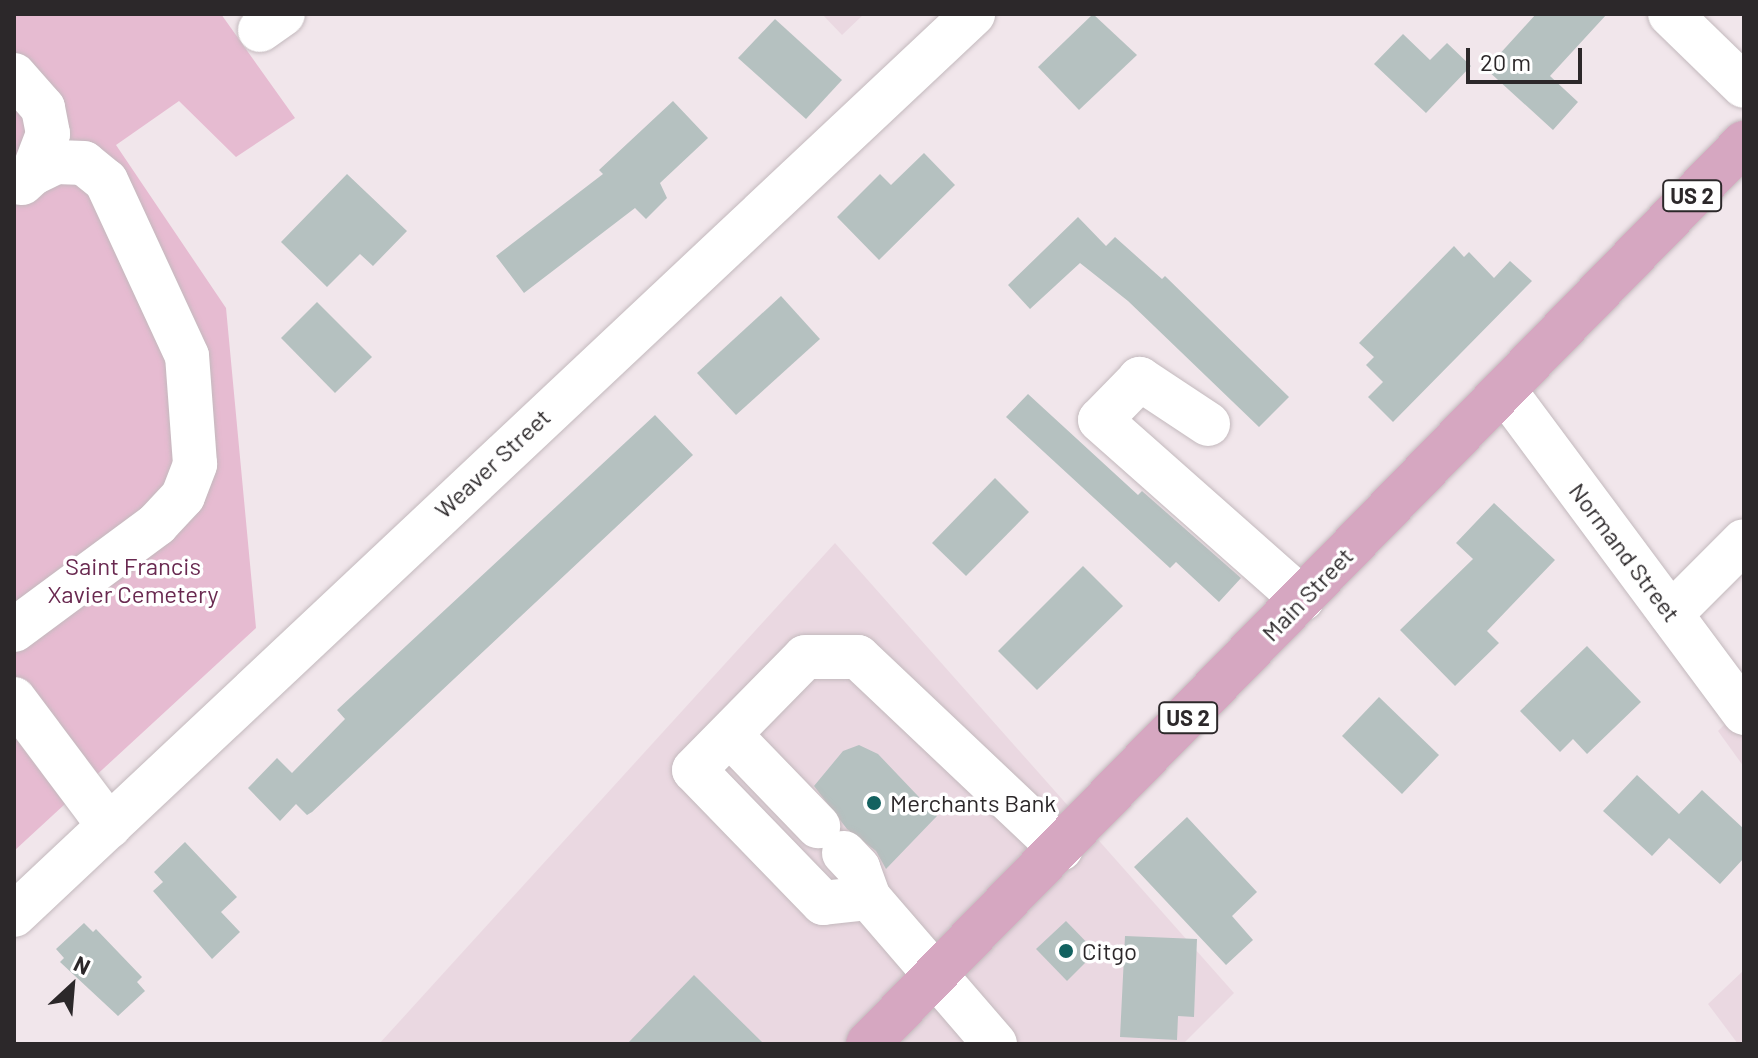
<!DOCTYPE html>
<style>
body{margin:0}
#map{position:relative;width:1758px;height:1058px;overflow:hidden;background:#f1e6eb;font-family:Barlow,sans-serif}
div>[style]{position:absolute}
.built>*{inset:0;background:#ead8e1}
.green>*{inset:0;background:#e6bbd1}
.building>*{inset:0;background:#b5c1c0}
.roads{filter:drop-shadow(0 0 2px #c3b9bd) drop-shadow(0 0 2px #c3b9bd)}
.minor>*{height:44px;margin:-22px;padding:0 22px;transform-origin:22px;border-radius:22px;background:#fff}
.major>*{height:44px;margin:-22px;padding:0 22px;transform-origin:22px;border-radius:22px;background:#d6a7c1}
.dots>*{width:22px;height:22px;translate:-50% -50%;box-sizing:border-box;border:4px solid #fff;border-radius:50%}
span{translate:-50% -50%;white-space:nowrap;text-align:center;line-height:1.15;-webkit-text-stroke:7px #fff;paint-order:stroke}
.shield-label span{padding:2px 6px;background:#fff;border:2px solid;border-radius:6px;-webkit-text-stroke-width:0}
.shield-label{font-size:22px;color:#2c282a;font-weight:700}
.street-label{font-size:24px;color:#2c282a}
.park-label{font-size:24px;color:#692950}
.poi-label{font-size:24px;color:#2c282a}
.left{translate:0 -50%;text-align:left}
.frame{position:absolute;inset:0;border:16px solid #2c282a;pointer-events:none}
.north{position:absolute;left:32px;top:946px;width:80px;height:80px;-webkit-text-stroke:6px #fff;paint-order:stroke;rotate:26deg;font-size:22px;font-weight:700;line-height:32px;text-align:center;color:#2c282a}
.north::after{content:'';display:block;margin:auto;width:28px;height:36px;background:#2c282a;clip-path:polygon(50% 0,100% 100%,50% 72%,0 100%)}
.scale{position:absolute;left:1466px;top:48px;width:116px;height:36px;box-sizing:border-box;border:4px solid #2c282a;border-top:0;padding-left:10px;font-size:24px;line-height:28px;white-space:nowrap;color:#2c282a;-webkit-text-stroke:6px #fff;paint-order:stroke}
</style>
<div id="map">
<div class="built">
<i style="clip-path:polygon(822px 14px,864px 14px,842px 35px)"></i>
<i style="clip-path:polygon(835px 543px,1234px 993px,1183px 1044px,379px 1044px)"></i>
<i style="clip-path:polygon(1744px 705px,1744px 767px,1718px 731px)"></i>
<i style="clip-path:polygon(1744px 970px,1744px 1044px,1738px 1044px,1708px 1004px)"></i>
</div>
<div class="green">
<i style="clip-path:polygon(14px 14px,221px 14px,295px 118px,236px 157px,179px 101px,116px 145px,226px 308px,256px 628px,14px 851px)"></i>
</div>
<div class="building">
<i style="clip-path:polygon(1093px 14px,1137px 55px,1079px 110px,1038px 67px)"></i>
<i style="clip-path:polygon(1536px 14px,1607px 14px,1550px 76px,1578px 102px,1553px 130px,1486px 69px)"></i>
<i style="clip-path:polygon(775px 19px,842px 80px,806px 119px,738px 58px)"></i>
<i style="clip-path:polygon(1403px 34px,1430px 60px,1447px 43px,1471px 66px,1426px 113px,1374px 64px)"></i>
<i style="clip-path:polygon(673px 101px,708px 138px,660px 183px,667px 198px,646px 219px,635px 208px,524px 293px,496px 256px,603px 174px,599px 170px)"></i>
<i style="clip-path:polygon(924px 153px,955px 185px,879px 260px,837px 217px,880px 174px,891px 185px)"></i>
<i style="clip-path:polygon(347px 174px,407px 231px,373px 266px,360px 254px,327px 287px,281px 242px)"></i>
<i style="clip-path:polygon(1078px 217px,1106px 246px,1115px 237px,1162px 279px,1165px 276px,1289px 397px,1259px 427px,1128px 301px,1080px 263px,1030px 309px,1008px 285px)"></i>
<i style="clip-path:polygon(1454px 246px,1464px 257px,1469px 252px,1494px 278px,1510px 261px,1532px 281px,1393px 422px,1368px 397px,1383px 382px,1366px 365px,1374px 357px,1359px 343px)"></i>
<i style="clip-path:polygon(781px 296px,820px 339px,736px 415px,697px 373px)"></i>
<i style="clip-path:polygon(317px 302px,372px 357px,335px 393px,281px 338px)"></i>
<i style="clip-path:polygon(1028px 394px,1138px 495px,1142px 491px,1241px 578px,1219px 602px,1176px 562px,1170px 568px,1006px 417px)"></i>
<i style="clip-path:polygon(655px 415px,693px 455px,312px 812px,307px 815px,296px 804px,280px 821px,248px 788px,277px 758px,292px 773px,345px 719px,337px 710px)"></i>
<i style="clip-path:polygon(995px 478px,1029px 512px,966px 576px,932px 543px)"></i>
<i style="clip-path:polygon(1494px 503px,1555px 560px,1487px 631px,1499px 643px,1455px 686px,1400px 630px,1473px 559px,1456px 543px)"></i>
<i style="clip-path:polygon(1083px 566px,1123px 606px,1037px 690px,998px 651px)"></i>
<i style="clip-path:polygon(1587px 646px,1641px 702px,1587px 754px,1573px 739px,1560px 752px,1520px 711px)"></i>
<i style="clip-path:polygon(1379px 697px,1439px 755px,1402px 794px,1342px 736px)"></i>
<i style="clip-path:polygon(859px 745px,878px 754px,937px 816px,886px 869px,876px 851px,847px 829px,814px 786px,843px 751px)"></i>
<i style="clip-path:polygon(1637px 775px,1679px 814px,1702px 790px,1744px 829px,1744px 858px,1720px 884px,1669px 838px,1652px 856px,1603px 811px)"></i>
<i style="clip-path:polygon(1187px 817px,1257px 892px,1232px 916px,1253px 940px,1226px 965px,1134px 867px)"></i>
<i style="clip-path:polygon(185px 842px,237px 897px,221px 912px,240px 932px,212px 959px,153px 891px,163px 882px,154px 872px)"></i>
<i style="clip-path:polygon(1066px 921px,1096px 952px,1067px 981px,1036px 949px)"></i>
<i style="clip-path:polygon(84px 923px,93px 932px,96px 929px,142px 977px,137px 982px,145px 991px,118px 1016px,60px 962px,64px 958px,56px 949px)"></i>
<i style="clip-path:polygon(1125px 936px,1197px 939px,1194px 1017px,1178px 1016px,1177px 1040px,1120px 1037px)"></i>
<i style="clip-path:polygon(694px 975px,764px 1044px,627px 1044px)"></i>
</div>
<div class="roads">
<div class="minor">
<i style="left:1670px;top:14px;width:103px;rotate:44.2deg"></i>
<i style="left:260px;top:30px;width:28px;rotate:-35deg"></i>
<i style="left:14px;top:75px;width:44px;rotate:48.7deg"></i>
<i style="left:43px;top:108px;width:26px;rotate:79deg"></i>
<i style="left:48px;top:134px;width:42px;rotate:111deg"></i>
<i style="left:33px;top:173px;width:15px;rotate:138deg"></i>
<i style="left:1505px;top:391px;width:401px;rotate:53.4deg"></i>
<i style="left:1208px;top:424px;width:82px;rotate:-146.5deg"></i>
<i style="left:1140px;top:379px;width:57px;rotate:134.3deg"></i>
<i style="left:1100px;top:420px;width:270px;rotate:41.5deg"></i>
<i style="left:1671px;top:614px;width:103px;rotate:-45deg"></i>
<i style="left:14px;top:630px;width:178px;rotate:-36.5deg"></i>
<i style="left:157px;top:524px;width:38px;rotate:-47deg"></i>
<i style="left:183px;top:496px;width:34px;rotate:-69deg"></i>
<i style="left:195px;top:464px;width:108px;rotate:-94.2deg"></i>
<i style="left:187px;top:356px;width:193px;rotate:-114.8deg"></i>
<i style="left:106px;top:181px;width:28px;rotate:-141deg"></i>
<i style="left:84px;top:163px;width:28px;rotate:-178deg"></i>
<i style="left:56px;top:162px;width:25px;rotate:154deg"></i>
<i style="left:14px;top:699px;width:159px;rotate:53.2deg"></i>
<i style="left:730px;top:735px;width:127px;rotate:46deg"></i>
<i style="left:844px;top:853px;width:21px;rotate:47deg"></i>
<i style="left:858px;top:868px;width:32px;rotate:70deg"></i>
<i style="left:14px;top:915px;width:1316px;rotate:-43.21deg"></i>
<i style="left:995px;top:1044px;width:193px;rotate:-130.8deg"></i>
<i style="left:869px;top:898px;width:46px;rotate:173.8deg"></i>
<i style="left:823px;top:903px;width:185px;rotate:-134.1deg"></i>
<i style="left:694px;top:770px;width:158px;rotate:-45.5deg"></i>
<i style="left:805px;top:657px;width:53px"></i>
<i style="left:858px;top:657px;width:279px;rotate:43.4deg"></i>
</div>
<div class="major">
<i style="left:868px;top:1044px;width:1257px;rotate:-45.81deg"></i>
</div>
</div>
<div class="dots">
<i style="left:874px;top:803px;background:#136260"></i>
<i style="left:1066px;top:951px;background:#136260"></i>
</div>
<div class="shield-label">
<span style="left:1692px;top:196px">US 2</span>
<span style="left:1188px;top:718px">US 2</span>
</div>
<div class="street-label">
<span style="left:492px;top:463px;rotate:-43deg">Weaver Street</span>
<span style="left:1625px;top:552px;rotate:53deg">Normand Street</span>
<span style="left:1307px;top:594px;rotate:-46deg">Main Street</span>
</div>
<div class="park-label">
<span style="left:133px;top:580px">Saint Francis<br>Xavier Cemetery</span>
</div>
<div class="poi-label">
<span class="left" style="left:890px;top:803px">Merchants Bank</span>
<span class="left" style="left:1082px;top:951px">Citgo</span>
</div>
<div class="frame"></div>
<div class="north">N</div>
<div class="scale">20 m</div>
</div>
